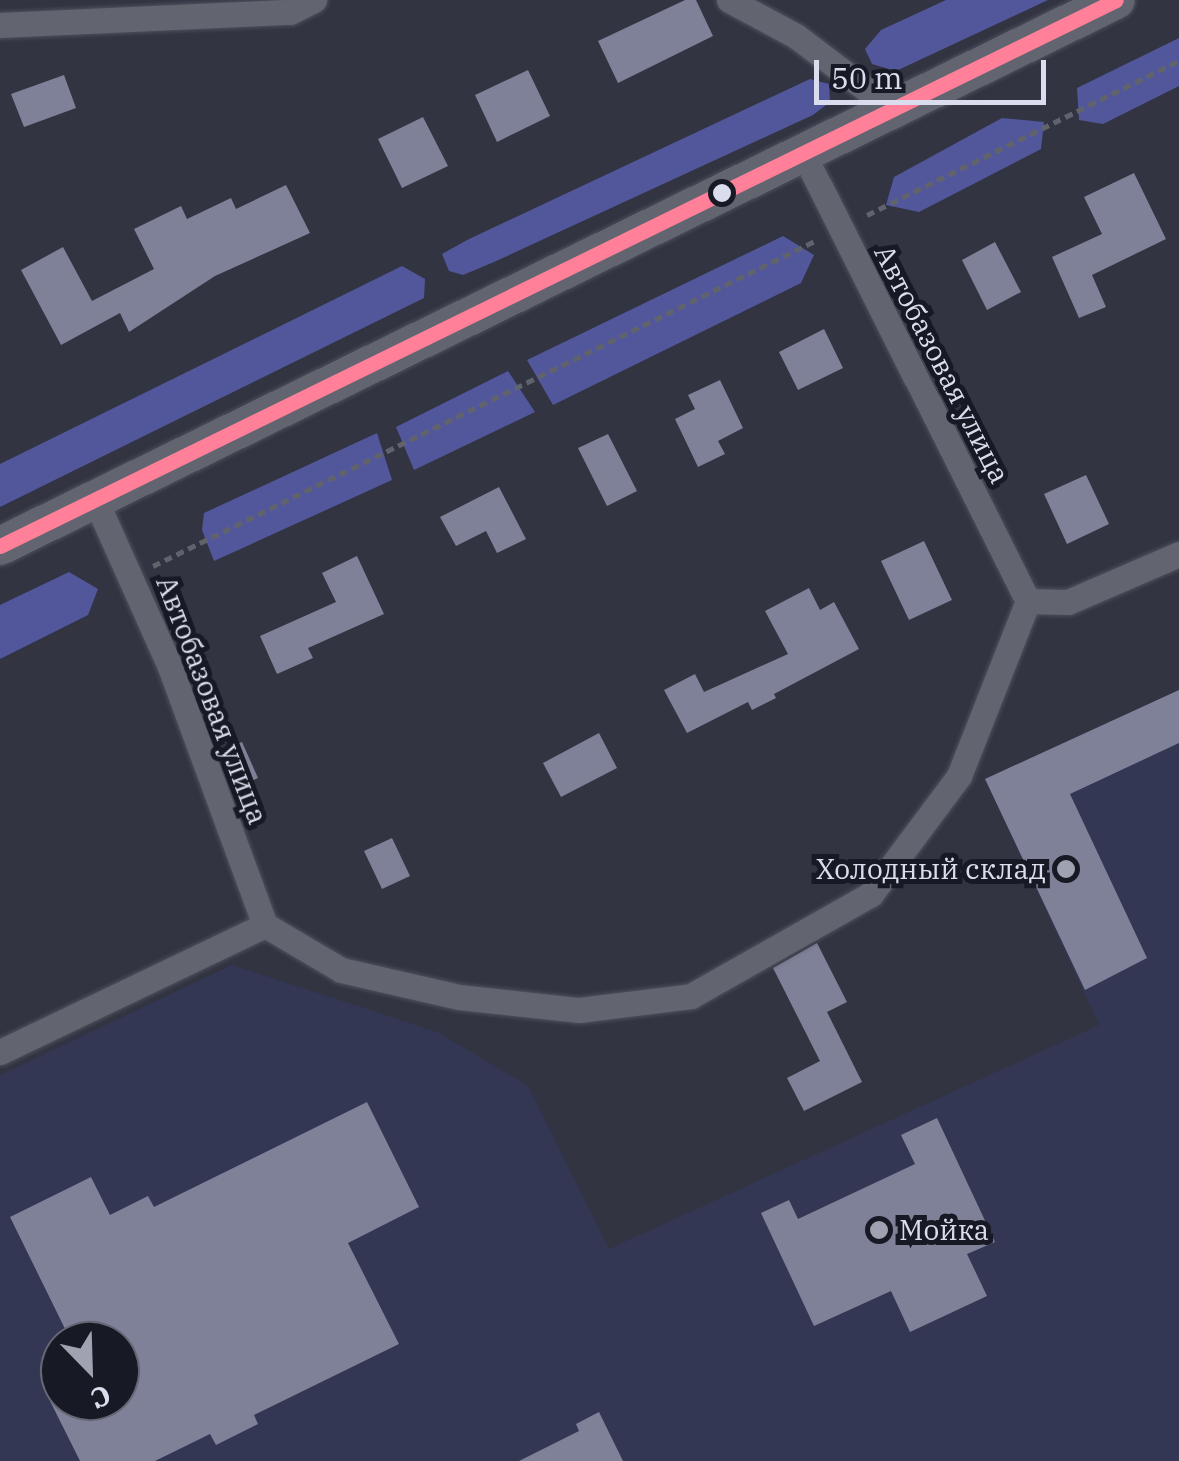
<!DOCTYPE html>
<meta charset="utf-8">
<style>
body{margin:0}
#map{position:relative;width:1179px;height:1461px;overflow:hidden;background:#323442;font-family:"IBM Plex Serif",serif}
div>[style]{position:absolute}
.built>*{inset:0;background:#333753}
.forest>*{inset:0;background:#52579b}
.building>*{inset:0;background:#7e8198}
.path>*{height:5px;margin-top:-2.5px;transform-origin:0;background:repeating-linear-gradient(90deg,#61636c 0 8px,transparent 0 13px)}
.roads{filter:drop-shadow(0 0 2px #4e505c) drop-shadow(0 0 2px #4e505c)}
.street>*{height:25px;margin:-12.5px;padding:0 12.5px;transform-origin:12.5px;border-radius:12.5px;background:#626470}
.secondary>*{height:38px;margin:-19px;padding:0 19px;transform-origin:19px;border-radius:19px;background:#626470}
.bus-1>*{height:15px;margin:-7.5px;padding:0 7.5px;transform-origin:7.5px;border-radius:7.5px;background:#ff8098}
.dots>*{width:28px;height:28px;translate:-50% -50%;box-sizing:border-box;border:5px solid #171924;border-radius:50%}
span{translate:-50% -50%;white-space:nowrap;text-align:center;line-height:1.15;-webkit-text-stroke:10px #171924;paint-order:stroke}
.street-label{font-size:28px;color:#dadded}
.poi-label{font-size:28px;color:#dadded}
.right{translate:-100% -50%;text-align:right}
.left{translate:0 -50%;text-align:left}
.north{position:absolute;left:40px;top:1321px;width:100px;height:100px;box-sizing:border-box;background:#171924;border:2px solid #656774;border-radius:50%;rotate:157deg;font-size:28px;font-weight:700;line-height:40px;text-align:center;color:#dadded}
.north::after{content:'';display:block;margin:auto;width:35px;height:45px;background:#9fa2b1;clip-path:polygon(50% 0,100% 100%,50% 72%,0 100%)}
.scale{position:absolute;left:814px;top:60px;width:232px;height:45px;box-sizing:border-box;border:5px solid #dadded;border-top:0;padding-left:12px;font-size:30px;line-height:35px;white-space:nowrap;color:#dadded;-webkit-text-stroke:8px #171924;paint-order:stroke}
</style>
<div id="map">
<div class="built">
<i style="clip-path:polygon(evenodd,1179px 690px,1179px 1461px,0 1461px,0 1075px,232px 965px,437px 1032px,528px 1086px,609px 1249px,1099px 1025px,985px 779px,1179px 690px,60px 1341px,120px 1341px,120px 1401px,60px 1401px,60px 1341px)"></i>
</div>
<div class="forest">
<i style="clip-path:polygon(946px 0,1048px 0,896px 71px,872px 64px,865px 49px,881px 30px)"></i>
<i style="clip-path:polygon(1179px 38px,1179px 86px,1103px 124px,1079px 120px,1077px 88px)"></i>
<i style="clip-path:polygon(810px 79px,829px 84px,830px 102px,813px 115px,494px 262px,463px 275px,449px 271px,442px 254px,467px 240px)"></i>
<i style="clip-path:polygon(1002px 118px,1044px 122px,1041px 149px,919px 212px,886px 205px,894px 177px)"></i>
<i style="clip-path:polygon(783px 236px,814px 255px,801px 283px,553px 405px,527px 360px)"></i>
<i style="clip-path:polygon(402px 266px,425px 279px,424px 298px,0 507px,0 464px)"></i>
<i style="clip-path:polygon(508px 371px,535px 412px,414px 470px,396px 427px)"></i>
<i style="clip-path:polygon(377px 433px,392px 480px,214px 561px,202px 530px,204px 513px)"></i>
<i style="clip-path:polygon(69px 572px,98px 589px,88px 615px,0 659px,0 605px)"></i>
</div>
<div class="building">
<i style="clip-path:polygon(685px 0,696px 0,713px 36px,618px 83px,598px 41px)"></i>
<i style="clip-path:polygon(528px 70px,550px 116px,497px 142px,475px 95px)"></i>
<i style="clip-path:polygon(64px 75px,76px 108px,24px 127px,11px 94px)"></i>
<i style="clip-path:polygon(423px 117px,448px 166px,402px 188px,378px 139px)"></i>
<i style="clip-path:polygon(1134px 173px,1166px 239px,1092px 275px,1106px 307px,1079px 318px,1052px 257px,1102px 234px,1084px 197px)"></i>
<i style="clip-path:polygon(286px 185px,310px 233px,215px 276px,129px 332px,120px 313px,61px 345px,21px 270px,63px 247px,92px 301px,154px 269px,134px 229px,181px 206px,187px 219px,231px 198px,236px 209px)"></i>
<i style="clip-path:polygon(995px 242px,1021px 292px,987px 310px,962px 260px)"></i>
<i style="clip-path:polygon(824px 329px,843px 368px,798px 390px,779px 352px)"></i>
<i style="clip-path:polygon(720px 380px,743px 428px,718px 441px,725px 454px,698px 467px,675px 419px,695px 409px,688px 395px)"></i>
<i style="clip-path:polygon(608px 434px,637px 491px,607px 506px,578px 448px)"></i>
<i style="clip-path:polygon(1086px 475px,1109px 524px,1067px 544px,1044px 494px)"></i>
<i style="clip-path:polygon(499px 487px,526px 539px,497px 553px,486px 531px,456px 546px,440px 517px)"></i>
<i style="clip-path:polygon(924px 541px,952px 600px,909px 620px,881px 561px)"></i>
<i style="clip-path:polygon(357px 556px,384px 614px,308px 648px,313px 658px,277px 674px,260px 636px,336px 602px,322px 573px)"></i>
<i style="clip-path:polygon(809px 588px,820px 610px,834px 602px,859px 649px,774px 694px,776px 698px,752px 710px,748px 702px,687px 733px,664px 690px,695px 674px,704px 692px,788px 654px,765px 611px)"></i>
<i style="clip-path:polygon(1179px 690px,1179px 743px,1070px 794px,1147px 958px,1085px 990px,985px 779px)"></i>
<i style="clip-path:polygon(599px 733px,617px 768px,561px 797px,543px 763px)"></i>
<i style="clip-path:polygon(242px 742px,258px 778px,233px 789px,219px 752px)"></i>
<i style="clip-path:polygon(392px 838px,410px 876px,382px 889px,364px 851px)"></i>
<i style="clip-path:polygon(817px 943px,847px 1002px,827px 1012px,862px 1082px,804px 1111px,787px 1078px,820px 1061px,773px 968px)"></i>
<i style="clip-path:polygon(367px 1102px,419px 1207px,348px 1243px,399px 1344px,254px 1415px,258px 1424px,216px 1445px,210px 1434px,155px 1461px,80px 1461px,50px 1401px,120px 1401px,120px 1341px,71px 1341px,10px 1217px,91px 1177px,110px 1215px,148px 1196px,154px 1207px)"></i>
<i style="clip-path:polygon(937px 1118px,995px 1242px,967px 1254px,987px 1296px,910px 1332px,891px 1291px,814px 1326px,761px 1213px,789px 1200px,798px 1219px,915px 1164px,901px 1135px)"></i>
<i style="clip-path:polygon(599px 1412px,623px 1461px,519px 1461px,579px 1431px,576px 1424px)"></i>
</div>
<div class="path">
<i style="left:867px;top:215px;width:348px;rotate:-26.3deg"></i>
<i style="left:153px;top:566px;width:740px;rotate:-26.15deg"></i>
</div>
<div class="roads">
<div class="street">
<i style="left:729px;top:0;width:76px;rotate:28.2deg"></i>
<i style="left:796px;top:36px;width:121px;rotate:37.2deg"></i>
<i style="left:0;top:25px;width:290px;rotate:-2.6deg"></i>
<i style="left:290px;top:12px;width:27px;rotate:-27deg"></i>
<i style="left:95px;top:499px;width:184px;rotate:65.9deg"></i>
<i style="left:170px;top:667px;width:275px;rotate:69.8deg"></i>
<i style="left:265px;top:925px;width:88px;rotate:30.6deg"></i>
<i style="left:341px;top:970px;width:121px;rotate:12.9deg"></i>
<i style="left:459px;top:997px;width:121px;rotate:6.2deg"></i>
<i style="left:579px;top:1010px;width:113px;rotate:-7.1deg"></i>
<i style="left:691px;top:996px;width:207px;rotate:-29.5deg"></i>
<i style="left:871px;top:894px;width:147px;rotate:-53.3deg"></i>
<i style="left:959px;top:776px;width:188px;rotate:-68.5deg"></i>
<i style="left:1028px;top:601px;width:501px;rotate:-116.67deg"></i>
<i style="left:1028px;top:601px;width:40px;rotate:1.4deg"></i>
<i style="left:1068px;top:602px;width:121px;rotate:-23.4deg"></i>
<i style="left:0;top:1052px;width:294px;rotate:-25.6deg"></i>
</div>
<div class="secondary">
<i style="left:0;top:546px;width:1242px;rotate:-26.07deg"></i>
</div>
</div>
<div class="bus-1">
<i style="left:0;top:546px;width:1242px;rotate:-26.07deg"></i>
</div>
<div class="dots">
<i style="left:722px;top:193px;background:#dadded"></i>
<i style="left:1066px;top:869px;background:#9fa2b1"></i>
<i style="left:879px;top:1230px;background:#9fa2b1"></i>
</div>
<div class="street-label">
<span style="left:942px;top:364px;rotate:63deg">Автобазовая улица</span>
<span style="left:212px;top:700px;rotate:69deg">Автобазовая улица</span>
</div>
<div class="poi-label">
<span class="right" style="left:1046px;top:869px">Холодный склад</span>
<span class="left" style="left:899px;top:1230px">Мойка</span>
</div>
<div class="north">С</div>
<div class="scale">50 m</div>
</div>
